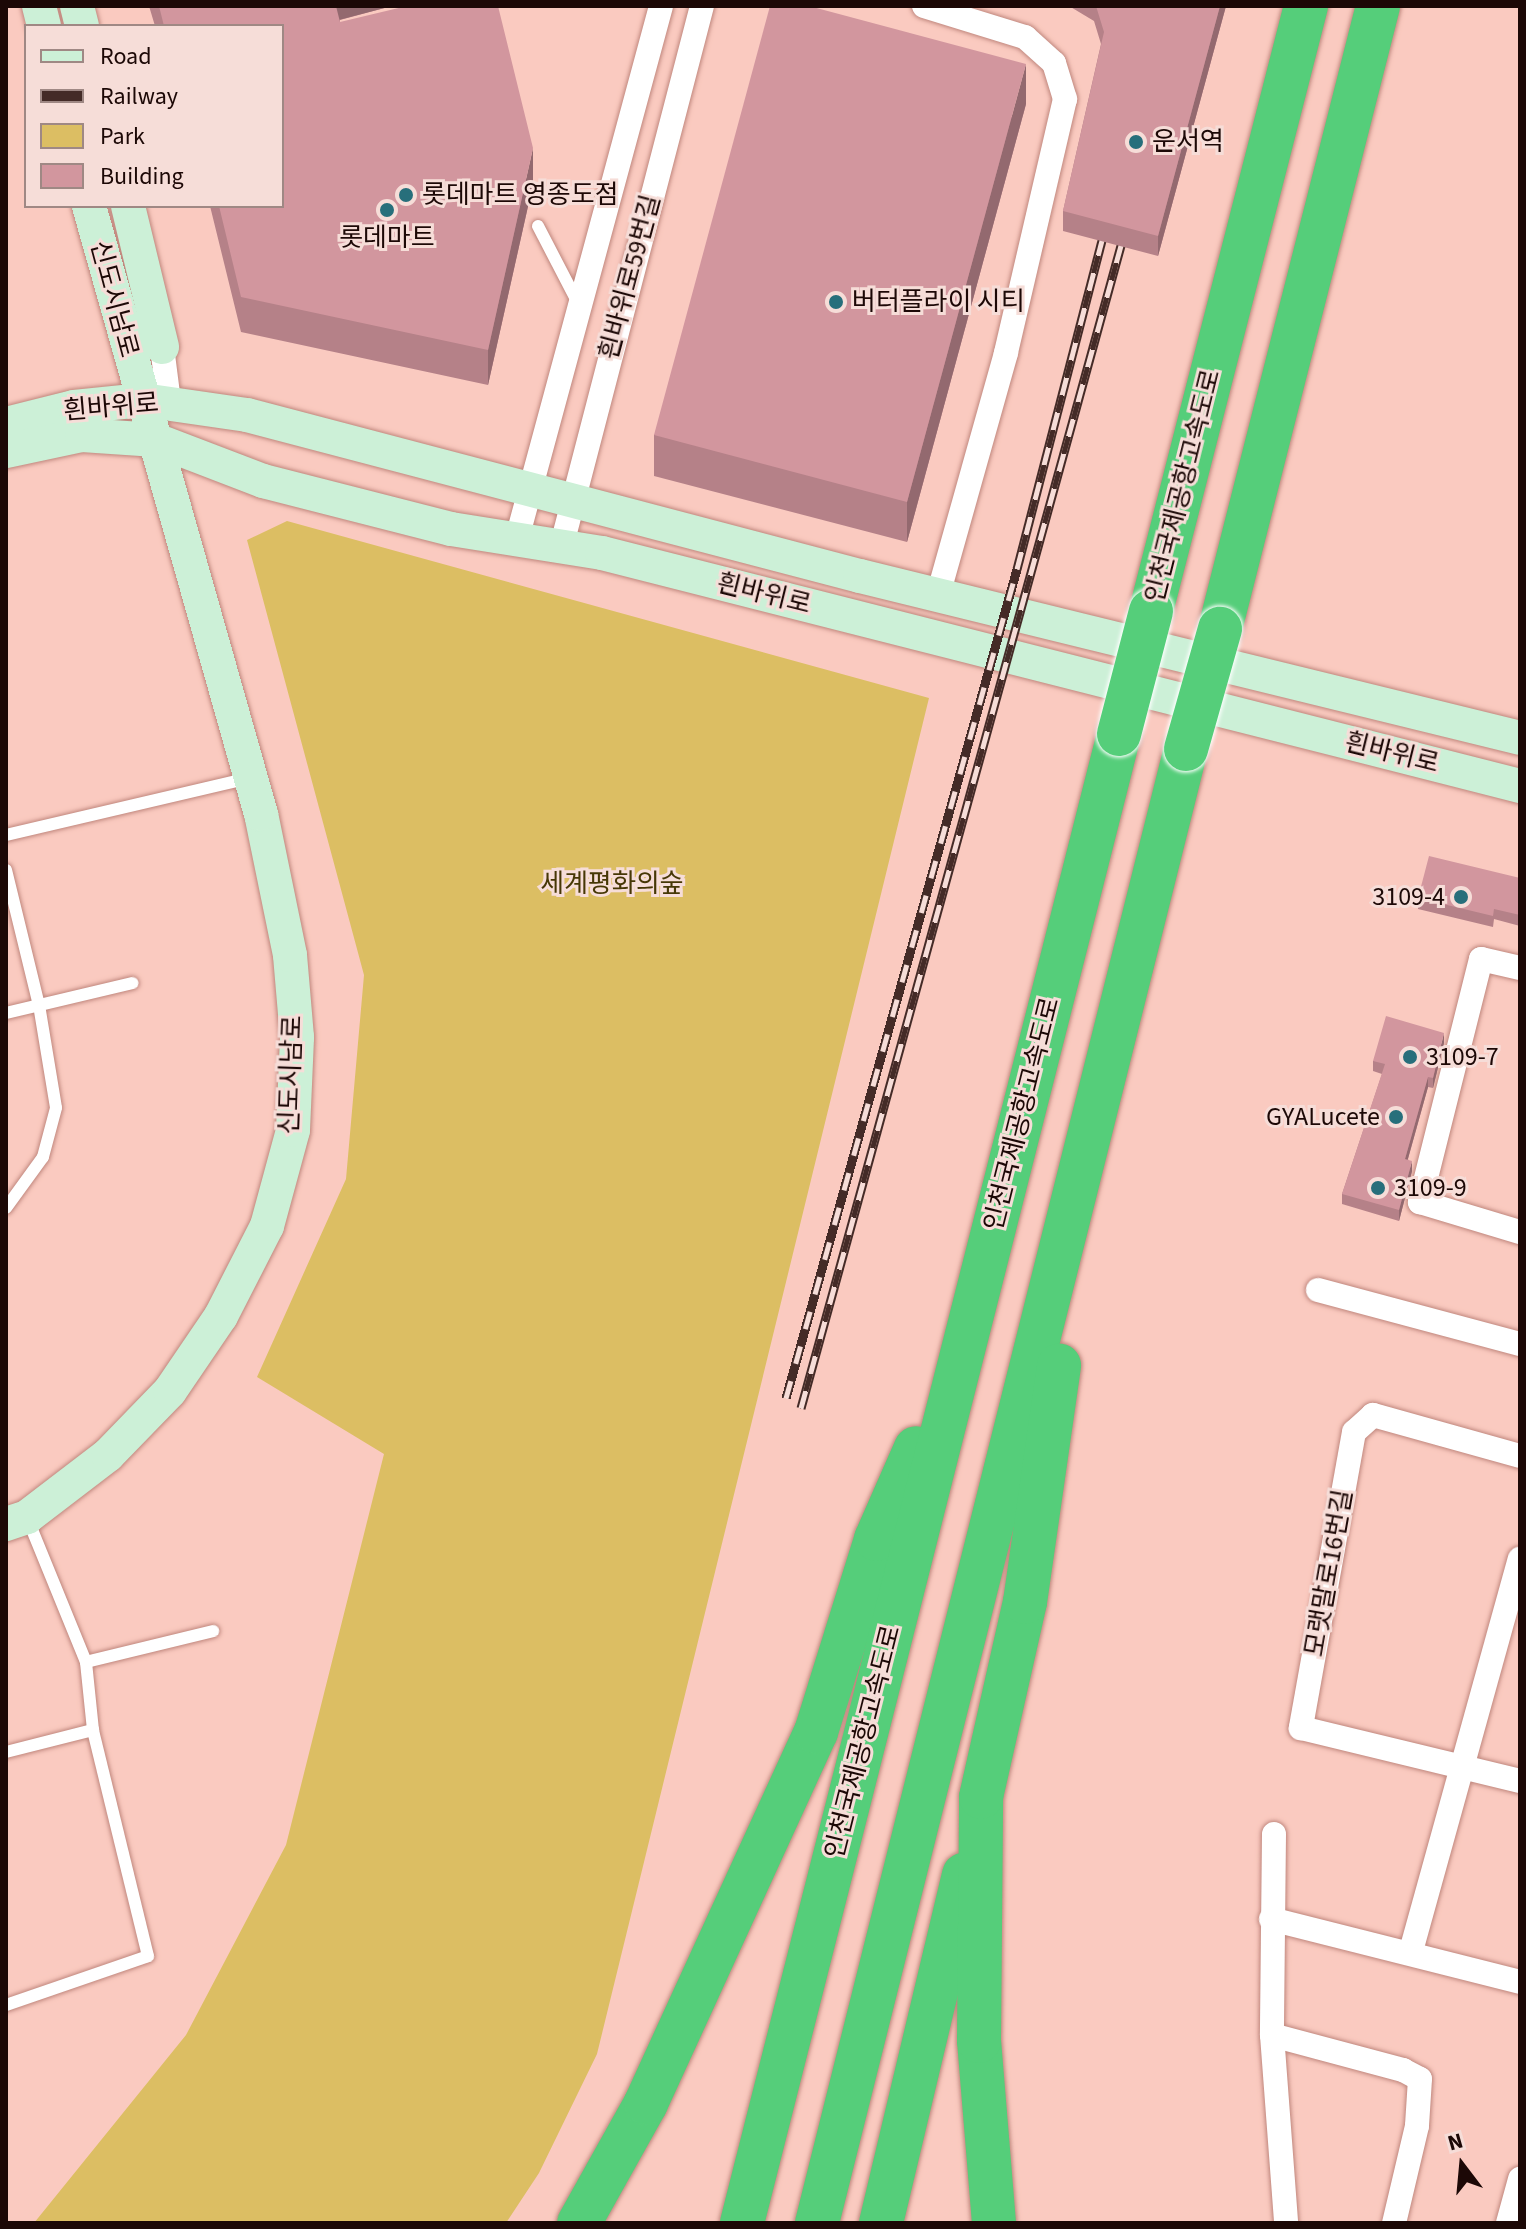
<!DOCTYPE html>
<meta charset="utf-8">
<style>
body{margin:0}
#map{position:relative;width:1526px;height:2229px;overflow:hidden;background:#facac0;font-family:"Source Sans 3","Noto Sans KR",sans-serif}
div>[style]{position:absolute}
.green>*{inset:0;background:#dcbe63}
.roads{filter:drop-shadow(0 0 2px #c0877d) drop-shadow(0 0 2px #c0877d)}
.lane>*{height:12px;margin:-6px;padding:0 6px;transform-origin:6px;border-radius:6px;background:#fff}
.street>*{height:24px;margin:-12px;padding:0 12px;transform-origin:12px;border-radius:12px;background:#fff}
.secondary>*{height:34px;margin:-17px;padding:0 17px;transform-origin:17px;border-radius:17px;background:#ccf0d7}
.highway>*{height:44px;margin:-22px;padding:0 22px;transform-origin:22px;border-radius:22px;background:#55ce7a}
.rail>*{height:9px;margin-top:-4.5px;transform-origin:0;background:repeating-linear-gradient(90deg,#f6ddd8 0 18px,#442b27 0 36px);box-sizing:border-box;border-block:2px solid #442b27}
.bridges{filter:drop-shadow(0 0 2px #fff) drop-shadow(0 0 2px #fff)}
.highway-bridge>*{height:44px;margin:-22px;padding:0 22px;transform-origin:22px;border-radius:22px;background:#55ce7a}
.wall>*{inset:0;background:#b58188}
.shaded-wall>*{inset:0;background:#93696f}
.building>*{inset:0;background:#d2969e}
.dots>*{width:22px;height:22px;translate:-50% -50%;box-sizing:border-box;border:4px solid #f6ddd8;border-radius:50%}
span{translate:-50% -50%;white-space:nowrap;text-align:center;line-height:1.15;-webkit-text-stroke:6px #f6ddd8;paint-order:stroke}
.poi-label{font-size:26px;color:#1c0806}
.left{translate:0 -50%;text-align:left}
.right{translate:-100% -50%;text-align:right}
.street-label{font-size:26px;color:#1c0806}
.park-label{font-size:26px;color:#463705}
.frame{position:absolute;inset:0;border:8px solid #1c0806;pointer-events:none}
.legend{position:absolute;left:24px;top:24px;width:260px;height:184px;box-sizing:border-box;background:#f6ddd8;border:2px solid #9f8884;margin:0;padding:10px 14px;list-style:none;font-size:24px;color:#1c0806}
.legend li{display:flex;align-items:center;gap:16px;height:40px}
.legend b{width:40px;border:2px solid #9f8884}
.north{position:absolute;left:1422px;top:2125px;width:80px;height:80px;-webkit-text-stroke:6px #f6ddd8;paint-order:stroke;rotate:344deg;font-size:22px;font-weight:700;line-height:32px;text-align:center;color:#1c0806}
.north::after{content:'';display:block;margin:auto;width:28px;height:36px;background:#1c0806;clip-path:polygon(50% 0,100% 100%,50% 72%,0 100%)}
</style>
<div id="map">
<div class="green">
<i style="clip-path:polygon(287px 521px,929px 698px,597px 2054px,539px 2173px,506px 2223px,34px 2223px,186px 2035px,286px 1845px,384px 1454px,257px 1377px,346px 1179px,364px 975px,247px 540px)"></i>
</div>
<div class="roads">
<div class="lane">
<i style="left:538px;top:226px;width:89px;rotate:62.6deg"></i>
<i style="left:6px;top:835px;width:250px;rotate:-13.2deg"></i>
<i style="left:6px;top:870px;width:139px;rotate:76.3deg"></i>
<i style="left:39px;top:1005px;width:104px;rotate:80.6deg"></i>
<i style="left:56px;top:1108px;width:51px;rotate:104.9deg"></i>
<i style="left:43px;top:1157px;width:63px;rotate:126deg"></i>
<i style="left:6px;top:1013px;width:130px;rotate:-13.3deg"></i>
<i style="left:86px;top:1662px;width:131px;rotate:-13.7deg"></i>
<i style="left:6px;top:1752px;width:90px;rotate:-14.2deg"></i>
<i style="left:93px;top:1730px;width:68px;rotate:-95.9deg"></i>
<i style="left:86px;top:1662px;width:153px;rotate:-112.2deg"></i>
<i style="left:6px;top:2005px;width:150px;rotate:-19deg"></i>
<i style="left:148px;top:1956px;width:233px;rotate:-103.7deg"></i>
</div>
<div class="street">
<i style="left:924px;top:6px;width:106px;rotate:17.1deg"></i>
<i style="left:1025px;top:37px;width:39px;rotate:42deg"></i>
<i style="left:1054px;top:63px;width:38px;rotate:73deg"></i>
<i style="left:1065px;top:99px;width:261px;rotate:103.1deg"></i>
<i style="left:1006px;top:353px;width:251px;rotate:105.7deg"></i>
<i style="left:162px;top:347px;width:55px;rotate:82.7deg"></i>
<i style="left:516px;top:542px;width:555px;rotate:-74.86deg"></i>
<i style="left:561px;top:548px;width:560px;rotate:-75.42deg"></i>
<i style="left:1520px;top:968px;width:40px;rotate:-167deg"></i>
<i style="left:1481px;top:959px;width:251px;rotate:104.1deg"></i>
<i style="left:1420px;top:1202px;width:104px;rotate:16.7deg"></i>
<i style="left:1318px;top:1290px;width:209px;rotate:15deg"></i>
<i style="left:1520px;top:1456px;width:153px;rotate:-164.4deg"></i>
<i style="left:1373px;top:1415px;width:25px;rotate:138deg"></i>
<i style="left:1354px;top:1432px;width:301px;rotate:100.2deg"></i>
<i style="left:1301px;top:1728px;width:225px;rotate:13.6deg"></i>
<i style="left:1274px;top:1834px;width:201px;rotate:90.6deg"></i>
<i style="left:1272px;top:2035px;width:189px;rotate:85.7deg"></i>
<i style="left:1271px;top:1919px;width:257px;rotate:14.2deg"></i>
<i style="left:1411px;top:1951px;width:407px;rotate:-74.5deg"></i>
<i style="left:1272px;top:2035px;width:136px;rotate:15deg"></i>
<i style="left:1403px;top:2070px;width:19px;rotate:28deg"></i>
<i style="left:1420px;top:2079px;width:47px;rotate:93.7deg"></i>
<i style="left:1417px;top:2126px;width:100px;rotate:103.3deg"></i>
<i style="left:1508px;top:2223px;width:46px;rotate:-74.7deg"></i>
</div>
<div class="secondary">
<i style="left:39px;top:6px;width:21px;rotate:76deg"></i>
<i style="left:77px;top:6px;width:21px;rotate:76deg"></i>
<i style="left:128px;top:206px;width:145px;rotate:76.4deg"></i>
<i style="left:6px;top:424px;width:70px;rotate:-14deg"></i>
<i style="left:74px;top:407px;width:69px;rotate:-5.8deg"></i>
<i style="left:143px;top:400px;width:105px;rotate:8.2deg"></i>
<i style="left:247px;top:415px;width:634px;rotate:14.72deg"></i>
<i style="left:860px;top:576px;width:680px;rotate:13.79deg"></i>
<i style="left:6px;top:451px;width:78px;rotate:-11.9deg"></i>
<i style="left:82px;top:435px;width:74px;rotate:3.9deg"></i>
<i style="left:156px;top:440px;width:115px;rotate:21deg"></i>
<i style="left:263px;top:481px;width:194px;rotate:14.3deg"></i>
<i style="left:451px;top:529px;width:153px;rotate:9deg"></i>
<i style="left:602px;top:553px;width:947px;rotate:14.24deg"></i>
<i style="left:6px;top:1524px;width:22px;rotate:-18deg"></i>
<i style="left:27px;top:1517px;width:102px;rotate:-37.4deg"></i>
<i style="left:108px;top:1455px;width:89px;rotate:-45.9deg"></i>
<i style="left:170px;top:1391px;width:91px;rotate:-55.8deg"></i>
<i style="left:221px;top:1316px;width:101px;rotate:-62.9deg"></i>
<i style="left:267px;top:1226px;width:99px;rotate:-74.8deg"></i>
<i style="left:293px;top:1130px;width:93px;rotate:-87.5deg"></i>
<i style="left:297px;top:1037px;width:82px;rotate:-94.9deg"></i>
<i style="left:290px;top:955px;width:144px;rotate:-101.6deg"></i>
<i style="left:261px;top:814px;width:632px;rotate:-105.8deg"></i>
</div>
<div class="highway">
<i style="left:1151px;top:611px;width:625px;rotate:-75.63deg"></i>
<i style="left:1220px;top:629px;width:643px;rotate:-75.77deg"></i>
<i style="left:579px;top:2223px;width:137px;rotate:-60.8deg"></i>
<i style="left:646px;top:2103px;width:408px;rotate:-65.4deg"></i>
<i style="left:816px;top:1732px;width:202px;rotate:-72.7deg"></i>
<i style="left:876px;top:1539px;width:99px;rotate:-66.3deg"></i>
<i style="left:742px;top:2223px;width:1536px;rotate:-75.79deg"></i>
<i style="left:817px;top:2223px;width:1519px;rotate:-75.95deg"></i>
<i style="left:881px;top:2223px;width:358px;rotate:-76.6deg"></i>
<i style="left:994px;top:2223px;width:183px;rotate:-94.7deg"></i>
<i style="left:979px;top:2041px;width:244px;rotate:-89.5deg"></i>
<i style="left:981px;top:1797px;width:200px;rotate:-77.3deg"></i>
<i style="left:1025px;top:1602px;width:239px;rotate:-81.8deg"></i>
</div>
</div>
<div class="rail">
<i style="left:786px;top:1398px;width:861px;rotate:-74.43deg"></i>
<i style="left:1017px;top:569px;width:359px;rotate:-75.5deg"></i>
<i style="left:801px;top:1408px;width:1228px;rotate:-74.61deg"></i>
</div>
<div class="bridges">
<div class="highway-bridge">
<i style="left:1119px;top:734px;width:127px;rotate:-75.4deg"></i>
<i style="left:1186px;top:749px;width:125px;rotate:-74.2deg"></i>
</div>
</div>
<div class="wall">
<i style="clip-path:polygon(149px 6px,392px 6px,340px 20px,340px 22px,533px 184px,488px 385px,241px 332px,210px 206px,282px 206px,282px 26px,155px 26px)"></i>
<i style="clip-path:polygon(1069px 6px,1226px 6px,1158px 256px,1063px 231px,1063px 211px,1101px 44px,1094px 21px)"></i>
<i style="clip-path:polygon(1026px 104px,907px 542px,654px 476px,654px 435px)"></i>
<i style="clip-path:polygon(1520px 878px,1520px 926px,1494px 919px,1493px 927px,1418px 909px,1418px 898px)"></i>
<i style="clip-path:polygon(1444px 1043px,1433px 1088px,1428px 1087px,1408px 1159px,1412px 1171px,1399px 1221px,1342px 1204px,1342px 1194px,1382px 1074px,1373px 1071px,1373px 1061px)"></i>
</div>
<div class="shaded-wall">
<i style="clip-path:polygon(331px 6px,392px 6px,331px 22px)"></i>
<i style="clip-path:polygon(1220px 6px,1226px 6px,1158px 256px,1158px 236px)"></i>
<i style="clip-path:polygon(1026px 64px,1026px 104px,907px 542px,907px 502px)"></i>
<i style="clip-path:polygon(533px 148px,533px 184px,488px 385px,488px 350px)"></i>
<i style="clip-path:polygon(1444px 1033px,1444px 1043px,1433px 1088px,1433px 1078px)"></i>
<i style="clip-path:polygon(1428px 1077px,1428px 1087px,1405px 1169px,1405px 1159px)"></i>
<i style="clip-path:polygon(1412px 1161px,1412px 1171px,1399px 1221px,1399px 1210px)"></i>
</div>
<div class="building">
<i style="clip-path:polygon(159px 6px,336px 6px,340px 22px,407px 6px,498px 6px,533px 148px,488px 350px,241px 297px,219px 206px,282px 206px,282px 26px,164px 26px)"></i>
<i style="clip-path:polygon(770px 6px,809px 6px,1026px 64px,907px 502px,654px 435px)"></i>
<i style="clip-path:polygon(1096px 6px,1220px 6px,1158px 236px,1063px 211px,1104px 32px)"></i>
<i style="clip-path:polygon(1429px 856px,1520px 878px,1520px 915px,1494px 909px,1493px 916px,1418px 898px)"></i>
<i style="clip-path:polygon(1386px 1016px,1444px 1033px,1433px 1078px,1428px 1077px,1405px 1159px,1412px 1161px,1399px 1210px,1342px 1194px,1385px 1064px,1373px 1061px)"></i>
</div>
<div class="dots">
<i style="left:1136px;top:142px;background:#276f7b"></i>
<i style="left:406px;top:195px;background:#276f7b"></i>
<i style="left:387px;top:210px;background:#276f7b"></i>
<i style="left:836px;top:302px;background:#276f7b"></i>
<i style="left:1461px;top:897px;background:#276f7b"></i>
<i style="left:1410px;top:1057px;background:#276f7b"></i>
<i style="left:1396px;top:1117px;background:#276f7b"></i>
<i style="left:1378px;top:1188px;background:#276f7b"></i>
</div>
<div class="poi-label">
<span class="left" style="left:1152px;top:142px">운서역</span>
<span class="left" style="left:422px;top:195px">롯데마트 영종도점</span>
<span style="left:387px;top:238px">롯데마트</span>
<span class="left" style="left:852px;top:302px">버터플라이 시티</span>
<span class="right" style="left:1445px;top:897px">3109-4</span>
<span class="left" style="left:1426px;top:1057px">3109-7</span>
<span class="right" style="left:1380px;top:1117px">GYALucete</span>
<span class="left" style="left:1394px;top:1188px">3109-9</span>
</div>
<div class="street-label">
<span style="left:630px;top:277px;rotate:-75deg">흰바위로59번길</span>
<span style="left:114px;top:299px;rotate:75deg">신도시남로</span>
<span style="left:111px;top:407px;rotate:-5deg">흰바위로</span>
<span style="left:1183px;top:486px;rotate:-76deg">인천국제공항고속도로</span>
<span style="left:764px;top:594px;rotate:14deg">흰바위로</span>
<span style="left:1392px;top:753px;rotate:14deg">흰바위로</span>
<span style="left:291px;top:1075px;rotate:-88deg">신도시남로</span>
<span style="left:1022px;top:1114px;rotate:-76deg">인천국제공항고속도로</span>
<span style="left:1329px;top:1573px;rotate:-80deg">모랫말로16번길</span>
<span style="left:863px;top:1742px;rotate:-76deg">인천국제공항고속도로</span>
</div>
<div class="park-label">
<span style="left:612px;top:884px">세계평화의숲</span>
</div>
<div class="frame"></div>
<ul class="legend">
<li><b style="height:10px;background:#ccf0d7"></b>Road</li>
<li><b style="height:10px;background:#442b27"></b>Railway</li>
<li><b style="height:22px;background:#dcbe63"></b>Park</li>
<li><b style="height:22px;background:#d2969e"></b>Building</li>
</ul>
<div class="north">N</div>
</div>
